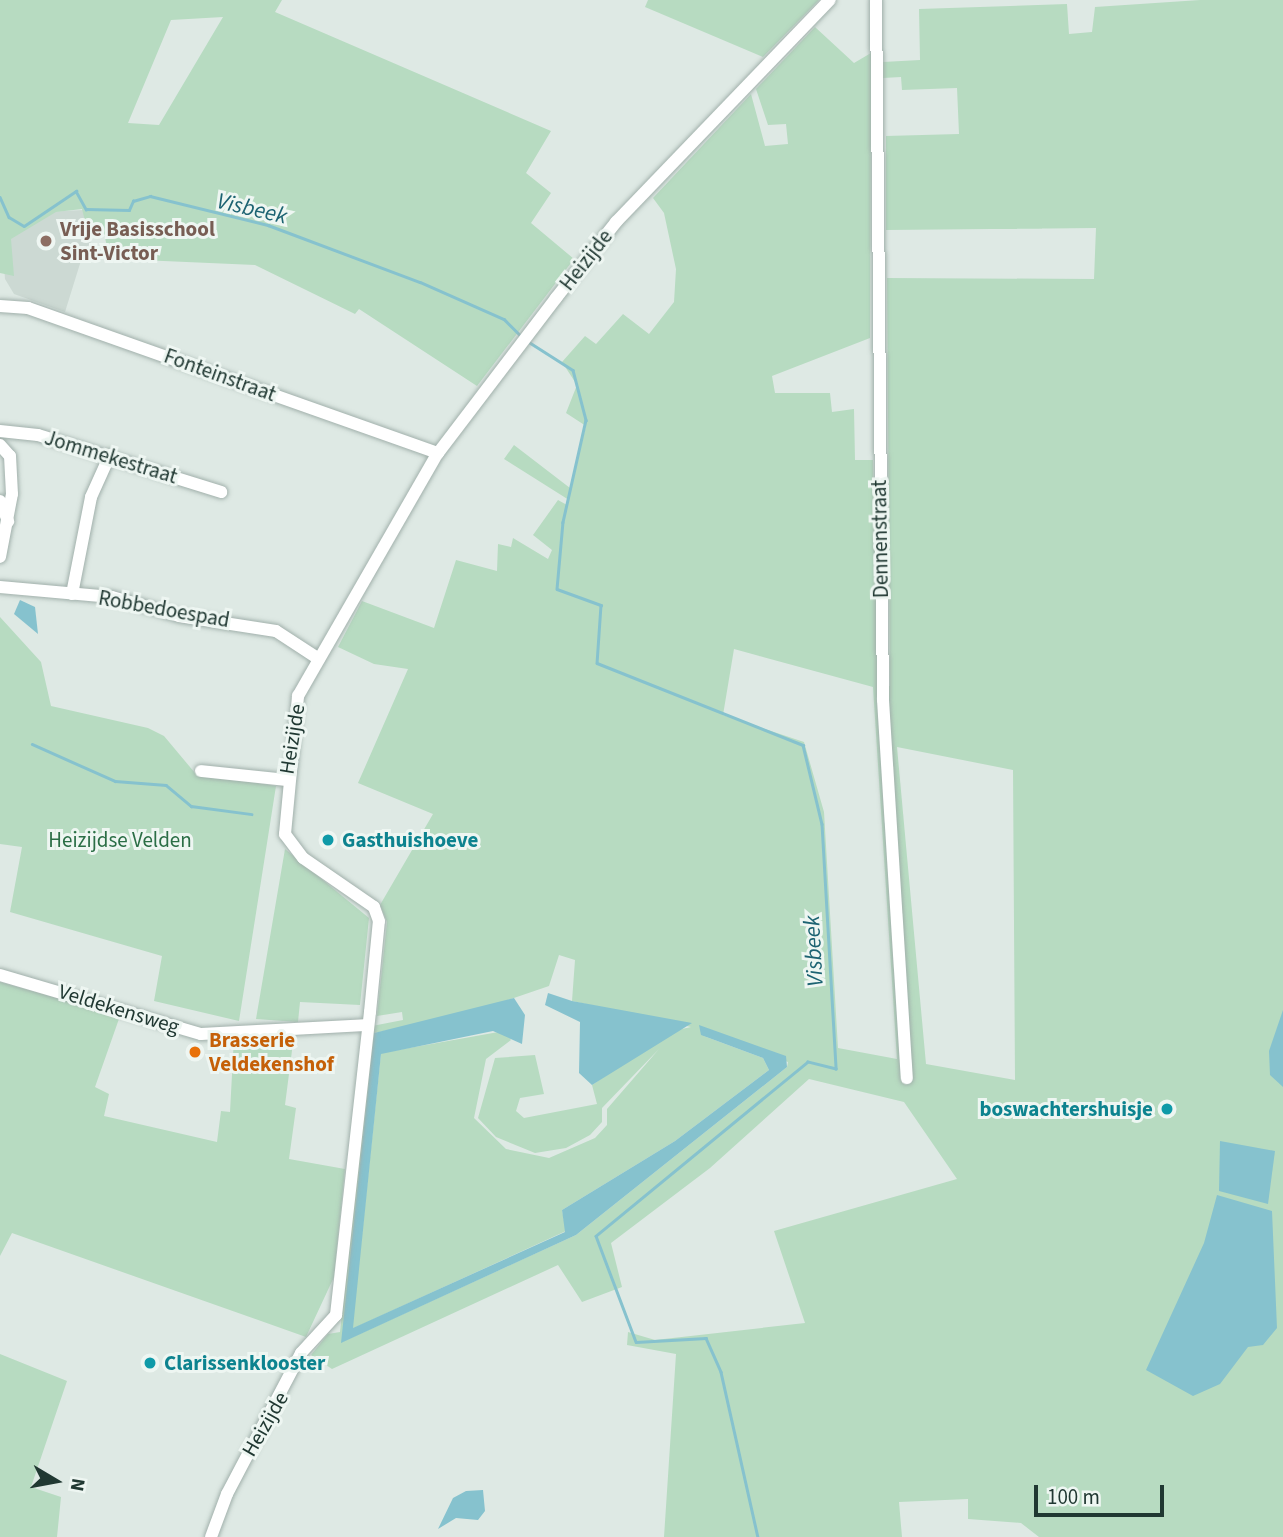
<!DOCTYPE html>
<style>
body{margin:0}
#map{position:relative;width:1283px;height:1537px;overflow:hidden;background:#dee9e4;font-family:"Source Sans 3",sans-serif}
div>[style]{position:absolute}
.built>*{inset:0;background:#ccd9d3}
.green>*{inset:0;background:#b7dbc1}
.water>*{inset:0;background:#86c2ce}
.stream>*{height:2.5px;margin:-1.25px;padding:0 1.25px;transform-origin:1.25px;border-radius:1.25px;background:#86c2ce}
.roads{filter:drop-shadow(0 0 2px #a1b0ab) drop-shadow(0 0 2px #a1b0ab)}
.minor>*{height:12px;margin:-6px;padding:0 6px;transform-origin:6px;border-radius:6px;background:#fff}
.dots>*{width:19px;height:19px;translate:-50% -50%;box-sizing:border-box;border:4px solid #eef6f2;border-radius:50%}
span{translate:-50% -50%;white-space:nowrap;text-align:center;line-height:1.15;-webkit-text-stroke:6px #eef6f2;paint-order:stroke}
.education-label{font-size:21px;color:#785e54;font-weight:700}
.left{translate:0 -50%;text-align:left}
.street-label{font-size:21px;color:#203832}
.park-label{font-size:21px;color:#2b6e46}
.culture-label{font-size:21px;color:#0d838f;font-weight:700}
.right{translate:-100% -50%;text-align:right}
.food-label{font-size:21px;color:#c56008;font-weight:700}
.water-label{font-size:23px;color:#1c6372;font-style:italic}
.north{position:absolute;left:21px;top:1446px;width:70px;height:70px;-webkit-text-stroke:5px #eef6f2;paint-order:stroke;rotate:100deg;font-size:19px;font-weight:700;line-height:28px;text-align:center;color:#203832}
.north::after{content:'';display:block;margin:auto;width:24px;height:32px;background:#203832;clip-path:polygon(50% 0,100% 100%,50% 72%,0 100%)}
.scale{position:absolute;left:1034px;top:1485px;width:130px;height:32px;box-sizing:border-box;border:4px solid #203832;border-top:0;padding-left:9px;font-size:21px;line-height:24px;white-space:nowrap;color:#203832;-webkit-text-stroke:5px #eef6f2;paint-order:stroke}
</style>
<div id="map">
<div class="built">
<i style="clip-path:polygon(83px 210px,93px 253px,83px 254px,65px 312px,14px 294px,5px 279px,0 213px,27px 229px,46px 212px)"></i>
</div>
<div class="green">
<i style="clip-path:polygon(evenodd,0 0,282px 0,275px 12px,551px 131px,526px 173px,551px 193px,531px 223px,574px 259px,477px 386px,359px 309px,355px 314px,255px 265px,118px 259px,117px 247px,107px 247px,102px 223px,86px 225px,82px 209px,56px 212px,11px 239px,14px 276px,0 273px,0 0,223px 17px,159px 125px,128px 123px,171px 20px,223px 17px)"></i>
<i style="clip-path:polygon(648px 0,819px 0,763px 57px,645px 7px)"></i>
<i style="clip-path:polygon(evenodd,1200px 0,1283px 0,1283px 1537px,1039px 1537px,1021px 1523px,968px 1519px,968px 1499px,899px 1502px,902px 1537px,664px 1537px,676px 1354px,627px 1345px,628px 1332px,655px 1340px,805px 1323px,774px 1231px,957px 1179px,904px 1102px,809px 1079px,710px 1168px,611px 1243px,622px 1287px,582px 1302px,558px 1265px,332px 1369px,311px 1355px,328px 1334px,340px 1332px,372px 1026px,403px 1020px,402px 1012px,377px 1016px,387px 922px,380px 905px,433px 814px,358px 783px,408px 669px,374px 664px,338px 647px,362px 601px,434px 628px,456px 560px,497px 571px,498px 544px,511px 547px,513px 538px,548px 559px,552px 550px,533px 535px,558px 500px,567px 505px,569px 500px,504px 459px,514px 445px,570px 488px,586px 426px,566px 413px,577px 385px,562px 362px,585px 336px,596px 344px,623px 314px,649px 334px,674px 302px,676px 269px,664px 213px,653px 198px,751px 94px,765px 146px,788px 144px,786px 124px,768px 125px,756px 89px,815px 27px,854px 63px,871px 53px,870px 338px,772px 376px,775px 393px,830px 393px,832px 412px,854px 409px,855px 460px,873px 460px,878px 686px,890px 686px,887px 278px,1094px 279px,1096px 228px,886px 230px,886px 136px,959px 134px,957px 88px,902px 90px,901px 77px,883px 78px,883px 62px,920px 60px,919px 9px,1067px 4px,1069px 34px,1092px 32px,1095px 7px,1200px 0,734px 649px,873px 687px,897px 1059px,838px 1048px,824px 812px,804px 742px,723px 715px,734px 649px,1200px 0,897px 747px,1013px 770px,1015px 1080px,926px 1064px,897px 747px,1200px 0,559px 955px,575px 960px,572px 1001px,691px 1027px,673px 1031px,592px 1085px,597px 1104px,524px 1118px,516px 1111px,520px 1098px,544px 1094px,535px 1055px,495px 1058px,478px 1118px,496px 1137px,535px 1153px,566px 1148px,590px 1135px,602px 1122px,602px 1108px,659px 1049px,607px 1109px,607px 1125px,595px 1138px,549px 1158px,506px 1149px,474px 1118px,486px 1059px,511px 1040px,504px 1031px,381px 1053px,352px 1329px,566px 1231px,562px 1210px,675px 1141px,769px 1070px,763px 1058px,701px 1035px,788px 1062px,787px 1067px,576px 1235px,342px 1342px,374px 1033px,467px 1014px,549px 986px,559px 955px)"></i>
<i style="clip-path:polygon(0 617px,41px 662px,51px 706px,148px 728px,164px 736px,195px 773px,276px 786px,239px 1021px,154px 1001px,162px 956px,10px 912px,22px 847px,0 844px)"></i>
<i style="clip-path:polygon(285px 849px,369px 918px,360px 1005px,300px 1002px,298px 1022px,256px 1019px)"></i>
<i style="clip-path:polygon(0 982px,120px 1016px,95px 1087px,109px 1094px,104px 1116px,217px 1142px,221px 1111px,230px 1112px,234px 1037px,294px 1035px,285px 1105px,296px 1108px,289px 1159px,345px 1169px,334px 1277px,306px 1337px,12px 1233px,0 1256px)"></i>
<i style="clip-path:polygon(0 1354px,67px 1381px,31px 1487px,61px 1497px,57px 1537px,0 1537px)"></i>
</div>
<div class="water">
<i style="clip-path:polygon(20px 600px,35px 607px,38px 634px,14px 614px)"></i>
<i style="clip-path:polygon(548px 993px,572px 1001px,692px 1023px,592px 1085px,579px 1073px,580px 1022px,545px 1005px)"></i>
<i style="clip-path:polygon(514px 998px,525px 1015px,522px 1044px,493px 1031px,381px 1054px,353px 1328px,565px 1232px,562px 1210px,675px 1141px,769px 1070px,763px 1058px,701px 1035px,699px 1025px,786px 1056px,787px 1067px,576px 1235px,341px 1343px,374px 1033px)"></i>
<i style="clip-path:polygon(1283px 1010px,1283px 1087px,1270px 1075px,1269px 1051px)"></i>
<i style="clip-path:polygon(1220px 1141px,1275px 1151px,1268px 1204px,1219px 1191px)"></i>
<i style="clip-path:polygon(1217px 1195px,1272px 1211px,1277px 1328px,1263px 1345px,1248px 1347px,1220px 1384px,1193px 1396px,1146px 1370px,1204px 1243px)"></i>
<i style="clip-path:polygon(466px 1491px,483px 1490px,485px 1511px,478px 1520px,456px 1518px,438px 1529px,453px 1498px)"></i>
</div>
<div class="stream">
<i style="left:0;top:197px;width:22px;rotate:66deg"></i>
<i style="left:9px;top:217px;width:17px;rotate:31deg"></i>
<i style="left:24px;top:226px;width:63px;rotate:-33.9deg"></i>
<i style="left:76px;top:191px;width:21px;rotate:61deg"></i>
<i style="left:86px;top:209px;width:43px;rotate:1.3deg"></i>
<i style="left:129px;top:210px;width:10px;rotate:-66deg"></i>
<i style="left:133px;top:201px;width:18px;rotate:-16deg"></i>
<i style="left:150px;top:196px;width:122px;rotate:13.8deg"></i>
<i style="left:268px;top:225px;width:162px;rotate:20.6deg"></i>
<i style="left:420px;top:282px;width:92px;rotate:23.8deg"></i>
<i style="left:504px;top:319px;width:23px;rotate:45deg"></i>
<i style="left:529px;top:342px;width:52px;rotate:32.5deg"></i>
<i style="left:573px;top:370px;width:52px;rotate:75.4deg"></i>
<i style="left:586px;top:420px;width:105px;rotate:102.7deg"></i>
<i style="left:563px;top:522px;width:67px;rotate:95.1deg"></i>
<i style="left:557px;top:589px;width:47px;rotate:20deg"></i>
<i style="left:601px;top:605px;width:58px;rotate:93.9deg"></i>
<i style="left:597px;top:663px;width:222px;rotate:21.7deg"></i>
<i style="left:803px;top:745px;width:81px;rotate:76.5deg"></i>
<i style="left:822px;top:824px;width:245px;rotate:86.7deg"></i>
<i style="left:836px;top:1069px;width:29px;rotate:-166deg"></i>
<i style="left:808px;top:1062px;width:274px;rotate:140.6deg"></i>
<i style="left:596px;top:1236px;width:113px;rotate:69.3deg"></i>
<i style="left:636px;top:1342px;width:70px;rotate:-3.3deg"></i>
<i style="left:706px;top:1338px;width:37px;rotate:66deg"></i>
<i style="left:721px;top:1372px;width:169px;rotate:77.4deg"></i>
<i style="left:32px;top:744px;width:91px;rotate:24deg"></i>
<i style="left:115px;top:781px;width:51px;rotate:4.5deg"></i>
<i style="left:166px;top:785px;width:33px;rotate:40deg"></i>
<i style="left:191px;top:806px;width:61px;rotate:7.6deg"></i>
</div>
<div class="roads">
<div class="minor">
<i style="left:876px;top:0;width:700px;rotate:89.43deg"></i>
<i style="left:883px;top:700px;width:379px;rotate:86.4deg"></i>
<i style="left:0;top:306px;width:28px;rotate:4deg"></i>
<i style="left:28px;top:308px;width:435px;rotate:19.5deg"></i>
<i style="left:0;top:431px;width:38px;rotate:6deg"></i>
<i style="left:38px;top:435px;width:192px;rotate:17.3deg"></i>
<i style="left:0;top:445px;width:15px;rotate:48deg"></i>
<i style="left:10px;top:456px;width:38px;rotate:87deg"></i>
<i style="left:12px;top:494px;width:64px;rotate:100.8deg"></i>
<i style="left:0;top:501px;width:22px;rotate:68deg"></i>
<i style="left:0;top:587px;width:112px;rotate:5.1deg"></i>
<i style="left:112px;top:597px;width:70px;rotate:15.8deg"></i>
<i style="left:179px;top:616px;width:98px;rotate:8.8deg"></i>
<i style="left:276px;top:631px;width:51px;rotate:33.1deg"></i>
<i style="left:72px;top:594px;width:99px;rotate:-78.9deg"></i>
<i style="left:91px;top:497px;width:46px;rotate:-65.7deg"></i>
<i style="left:201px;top:771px;width:85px;rotate:6deg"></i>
<i style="left:0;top:975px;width:209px;rotate:16.4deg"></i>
<i style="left:201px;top:1034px;width:164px;rotate:-3.1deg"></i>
<i style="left:211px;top:1537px;width:46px;rotate:-69.6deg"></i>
<i style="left:227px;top:1494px;width:159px;rotate:-62.3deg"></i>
<i style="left:301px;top:1353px;width:52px;rotate:-47.4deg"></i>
<i style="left:336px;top:1315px;width:305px;rotate:-83.6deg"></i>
<i style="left:370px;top:1012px;width:91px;rotate:-84.4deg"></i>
<i style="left:379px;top:921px;width:15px;rotate:-110deg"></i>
<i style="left:374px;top:907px;width:86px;rotate:-145.4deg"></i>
<i style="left:303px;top:858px;width:30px;rotate:-127deg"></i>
<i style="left:285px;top:834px;width:139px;rotate:-84.6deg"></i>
<i style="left:298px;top:696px;width:280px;rotate:-60.1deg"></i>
<i style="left:438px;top:453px;width:195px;rotate:-52.7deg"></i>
<i style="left:556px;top:298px;width:97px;rotate:-51.7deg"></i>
<i style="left:616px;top:222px;width:308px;rotate:-46.1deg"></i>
</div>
</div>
<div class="dots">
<i style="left:46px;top:241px;background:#8d6e63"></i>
<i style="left:328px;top:840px;background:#0f9aa8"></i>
<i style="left:195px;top:1052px;background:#e8710a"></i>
<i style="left:1167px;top:1109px;background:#0f9aa8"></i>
<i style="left:150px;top:1363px;background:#0f9aa8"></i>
</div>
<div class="education-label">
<span class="left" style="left:60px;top:241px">Vrije Basisschool<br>Sint-Victor</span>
</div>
<div class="street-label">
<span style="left:586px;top:260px;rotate:-52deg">Heizijde</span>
<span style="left:220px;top:375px;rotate:20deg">Fonteinstraat</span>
<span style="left:111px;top:457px;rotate:17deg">Jommekestraat</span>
<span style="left:880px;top:539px;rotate:-91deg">Dennenstraat</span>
<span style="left:164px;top:609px;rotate:10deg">Robbedoespad</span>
<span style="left:292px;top:739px;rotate:-81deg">Heizijde</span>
<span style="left:119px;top:1009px;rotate:17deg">Veldekensweg</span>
<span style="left:265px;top:1424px;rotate:-60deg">Heizijde</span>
</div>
<div class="park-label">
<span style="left:120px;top:840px">Heizijdse Velden</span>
</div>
<div class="culture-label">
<span class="left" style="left:342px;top:840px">Gasthuishoeve</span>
<span class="right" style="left:1153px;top:1109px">boswachtershuisje</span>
<span class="left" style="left:164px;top:1363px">Clarissenklooster</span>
</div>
<div class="food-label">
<span class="left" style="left:209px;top:1052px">Brasserie<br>Veldekenshof</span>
</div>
<div class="water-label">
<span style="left:252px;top:209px;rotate:13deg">Visbeek</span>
<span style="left:814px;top:951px;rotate:-93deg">Visbeek</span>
</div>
<div class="north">N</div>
<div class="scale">100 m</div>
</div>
